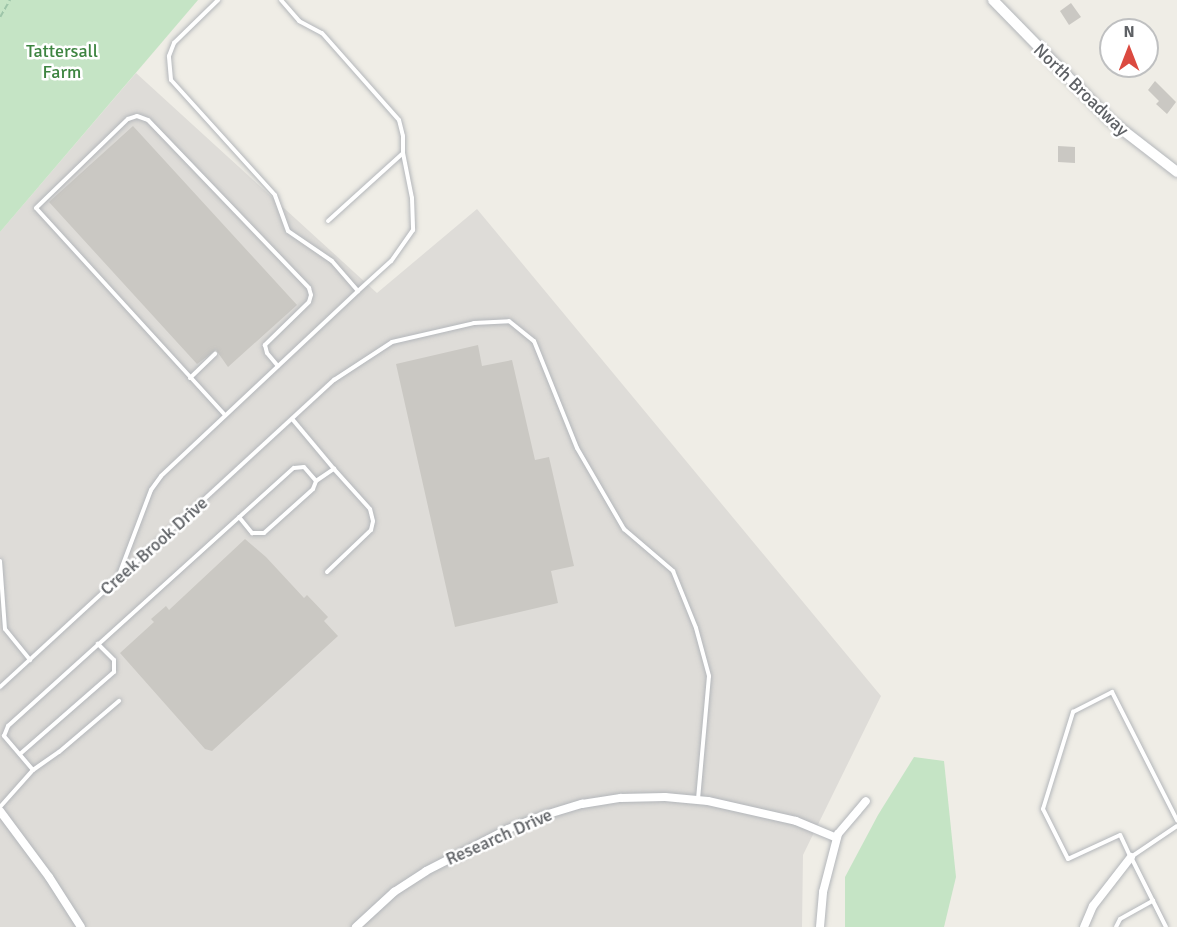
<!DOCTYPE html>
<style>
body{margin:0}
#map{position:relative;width:1177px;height:927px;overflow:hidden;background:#efede6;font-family:Signika,sans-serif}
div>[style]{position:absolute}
.industrial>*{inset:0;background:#dedcd8}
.green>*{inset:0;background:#c5e4c5}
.building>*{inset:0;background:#cac8c3}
.path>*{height:1.5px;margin-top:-0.75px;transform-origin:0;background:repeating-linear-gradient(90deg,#9ec5a9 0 6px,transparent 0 9px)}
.roads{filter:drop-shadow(0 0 2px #b3b6ba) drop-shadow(0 0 2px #b3b6ba)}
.service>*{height:4px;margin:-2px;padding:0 2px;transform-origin:2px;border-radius:2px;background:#fff}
.minor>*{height:8px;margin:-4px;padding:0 4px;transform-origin:4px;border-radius:4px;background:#fff}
.tertiary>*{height:10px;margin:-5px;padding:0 5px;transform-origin:5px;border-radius:5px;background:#fff}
span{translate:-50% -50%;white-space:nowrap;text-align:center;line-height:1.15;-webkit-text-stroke:5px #fff;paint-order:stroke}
.park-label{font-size:18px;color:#3d8440}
.street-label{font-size:18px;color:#5e6165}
.north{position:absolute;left:1099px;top:18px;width:60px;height:60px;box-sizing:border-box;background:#fff;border:2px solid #bfc0c1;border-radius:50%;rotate:0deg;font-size:16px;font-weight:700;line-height:24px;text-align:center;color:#5e6165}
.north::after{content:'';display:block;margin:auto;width:21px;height:27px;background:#db4a40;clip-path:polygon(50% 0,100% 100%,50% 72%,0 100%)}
</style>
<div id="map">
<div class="industrial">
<i style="clip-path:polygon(136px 73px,377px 293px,477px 209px,881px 696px,803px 855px,802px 927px,0 927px,0 232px)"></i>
</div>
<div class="green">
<i style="clip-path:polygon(0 0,198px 0,0 232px)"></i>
<i style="clip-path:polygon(914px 757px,944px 761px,956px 877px,944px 927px,845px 927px,845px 877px,878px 815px)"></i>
</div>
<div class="building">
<i style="clip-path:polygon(1071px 3px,1081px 17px,1069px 25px,1060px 11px)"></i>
<i style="clip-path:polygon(1155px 81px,1176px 102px,1167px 114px,1156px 104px,1159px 101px,1148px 90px)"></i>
<i style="clip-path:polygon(133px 126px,297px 305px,228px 367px,216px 350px,197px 364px,49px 202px)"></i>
<i style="clip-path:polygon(1058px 146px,1075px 147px,1075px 163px,1058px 162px)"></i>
<i style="clip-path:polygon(478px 345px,482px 366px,512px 360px,535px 460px,549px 457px,574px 566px,551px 571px,558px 603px,455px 627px,396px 364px)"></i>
<i style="clip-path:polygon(245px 539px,266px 557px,304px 598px,307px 595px,328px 617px,324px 621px,338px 636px,212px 751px,205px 749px,120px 653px,154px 622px,151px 619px,166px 606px,169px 610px)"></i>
</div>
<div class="path">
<i style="left:0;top:17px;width:20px;rotate:-60deg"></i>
</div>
<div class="roads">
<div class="service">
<i style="left:281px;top:0;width:28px;rotate:49deg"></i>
<i style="left:299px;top:21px;width:26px;rotate:28deg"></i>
<i style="left:322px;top:33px;width:116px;rotate:48.5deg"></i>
<i style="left:399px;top:120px;width:16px;rotate:76deg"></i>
<i style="left:403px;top:136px;width:17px;rotate:90deg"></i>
<i style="left:403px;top:153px;width:46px;rotate:78.7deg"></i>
<i style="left:412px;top:198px;width:32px;rotate:88deg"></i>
<i style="left:413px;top:230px;width:38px;rotate:125deg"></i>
<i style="left:391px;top:261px;width:45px;rotate:137.7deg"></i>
<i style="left:328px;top:221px;width:101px;rotate:-42.2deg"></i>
<i style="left:190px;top:378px;width:35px;rotate:-44deg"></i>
<i style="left:225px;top:415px;width:280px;rotate:-132.4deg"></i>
<i style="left:36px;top:208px;width:128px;rotate:-44.1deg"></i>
<i style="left:128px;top:119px;width:9px;rotate:-18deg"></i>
<i style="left:137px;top:116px;width:12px;rotate:20deg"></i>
<i style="left:148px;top:120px;width:233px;rotate:46.2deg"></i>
<i style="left:309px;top:288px;width:7px;rotate:74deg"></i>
<i style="left:311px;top:295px;width:7px;rotate:106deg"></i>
<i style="left:309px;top:302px;width:62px;rotate:135.7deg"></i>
<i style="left:265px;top:345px;width:8px;rotate:76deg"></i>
<i style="left:267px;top:353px;width:17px;rotate:50deg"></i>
<i style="left:239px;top:517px;width:21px;rotate:51deg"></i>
<i style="left:252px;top:533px;width:12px"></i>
<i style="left:264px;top:533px;width:66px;rotate:-41.9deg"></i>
<i style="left:313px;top:489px;width:9px;rotate:-69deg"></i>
<i style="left:0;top:561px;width:68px;rotate:85.8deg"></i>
<i style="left:5px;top:629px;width:40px;rotate:51deg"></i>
<i style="left:327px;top:572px;width:61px;rotate:-43.7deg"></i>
<i style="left:371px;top:530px;width:9px;rotate:-77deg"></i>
<i style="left:373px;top:521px;width:12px;rotate:-104deg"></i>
<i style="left:370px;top:509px;width:54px;rotate:-132deg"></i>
<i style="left:117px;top:580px;width:96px;rotate:-69.3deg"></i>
<i style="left:151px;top:490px;width:17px;rotate:-54deg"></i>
<i style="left:161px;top:476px;width:270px;rotate:-43.2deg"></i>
<i style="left:358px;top:291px;width:40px;rotate:-131deg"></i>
<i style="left:332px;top:261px;width:53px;rotate:-145.7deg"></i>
<i style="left:288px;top:231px;width:38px;rotate:-110deg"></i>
<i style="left:275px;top:195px;width:155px;rotate:-132.1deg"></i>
<i style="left:171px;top:80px;width:24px;rotate:-95deg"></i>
<i style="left:169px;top:56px;width:14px;rotate:-69deg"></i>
<i style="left:174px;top:43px;width:62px;rotate:-44.3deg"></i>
<i style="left:0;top:687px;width:454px;rotate:-42.6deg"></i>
<i style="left:334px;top:380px;width:69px;rotate:-33.2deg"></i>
<i style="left:392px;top:342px;width:84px;rotate:-13deg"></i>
<i style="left:474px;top:323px;width:35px;rotate:-3deg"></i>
<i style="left:509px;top:321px;width:32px;rotate:39deg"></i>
<i style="left:534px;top:341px;width:115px;rotate:68.1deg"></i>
<i style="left:577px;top:448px;width:94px;rotate:59.9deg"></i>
<i style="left:624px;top:529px;width:65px;rotate:40.6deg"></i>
<i style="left:673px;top:571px;width:61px;rotate:68deg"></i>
<i style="left:696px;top:628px;width:50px;rotate:74.8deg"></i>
<i style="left:709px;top:676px;width:124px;rotate:95.1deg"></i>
<i style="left:20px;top:754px;width:125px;rotate:-41.1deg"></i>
<i style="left:114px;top:672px;width:12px;rotate:-90deg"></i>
<i style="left:114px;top:660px;width:23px;rotate:-135deg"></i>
<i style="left:33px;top:770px;width:32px;rotate:-35deg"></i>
<i style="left:59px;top:752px;width:79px;rotate:-40.4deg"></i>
<i style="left:0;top:807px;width:50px;rotate:-48.3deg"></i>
<i style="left:33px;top:770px;width:45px;rotate:-130.5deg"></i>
<i style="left:4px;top:736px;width:11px;rotate:-68deg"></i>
<i style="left:8px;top:726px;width:385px;rotate:-42.1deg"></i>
<i style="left:294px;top:468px;width:10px;rotate:-6deg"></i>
<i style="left:304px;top:467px;width:18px;rotate:49deg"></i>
<i style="left:316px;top:481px;width:22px;rotate:-34deg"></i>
<i style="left:334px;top:469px;width:64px;rotate:-129.9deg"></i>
<i style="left:1130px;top:856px;width:23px;rotate:-115deg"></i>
<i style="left:1120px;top:835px;width:57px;rotate:155.2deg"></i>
<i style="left:1068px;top:859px;width:56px;rotate:-116.6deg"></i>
<i style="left:1043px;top:809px;width:102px;rotate:-72.8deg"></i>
<i style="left:1073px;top:712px;width:44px;rotate:-27.1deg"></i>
<i style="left:1112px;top:692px;width:144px;rotate:63.1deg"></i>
<i style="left:1116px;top:927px;width:9px;rotate:-63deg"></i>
<i style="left:1120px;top:919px;width:38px;rotate:-29deg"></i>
<i style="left:1166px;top:927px;width:78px;rotate:-116.6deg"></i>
<i style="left:1131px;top:857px;width:55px;rotate:-34deg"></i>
</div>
<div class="minor">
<i style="left:0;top:811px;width:82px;rotate:53.4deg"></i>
<i style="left:49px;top:877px;width:59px;rotate:57.4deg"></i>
<i style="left:356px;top:927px;width:52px;rotate:-42.6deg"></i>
<i style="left:394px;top:892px;width:38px;rotate:-33deg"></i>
<i style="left:426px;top:871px;width:92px;rotate:-27.1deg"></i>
<i style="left:508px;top:829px;width:40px;rotate:-21deg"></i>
<i style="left:545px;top:815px;width:39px;rotate:-17deg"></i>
<i style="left:582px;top:804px;width:39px;rotate:-9deg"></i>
<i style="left:621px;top:798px;width:44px;rotate:-1.3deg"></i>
<i style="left:665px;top:797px;width:43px;rotate:5.3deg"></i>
<i style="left:708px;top:801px;width:90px;rotate:12.8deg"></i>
<i style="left:796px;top:821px;width:44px;rotate:22.5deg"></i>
<i style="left:820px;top:927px;width:35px;rotate:-85deg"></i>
<i style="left:823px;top:892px;width:60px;rotate:-75.5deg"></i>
<i style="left:838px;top:834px;width:43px;rotate:-49.7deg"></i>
<i style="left:1084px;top:927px;width:23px;rotate:-67deg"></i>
<i style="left:1093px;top:906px;width:62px;rotate:-52.2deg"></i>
</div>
<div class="tertiary">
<i style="left:993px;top:0;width:168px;rotate:45.7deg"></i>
<i style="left:1110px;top:120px;width:85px;rotate:37.8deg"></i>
</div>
</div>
<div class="park-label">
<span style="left:62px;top:62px">Tattersall<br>Farm</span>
</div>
<div class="street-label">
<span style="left:1081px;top:90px;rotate:44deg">North Broadway</span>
<span style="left:154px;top:546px;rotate:-42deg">Creek Brook Drive</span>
<span style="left:499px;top:837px;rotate:-24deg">Research Drive</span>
</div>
<div class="north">N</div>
</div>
